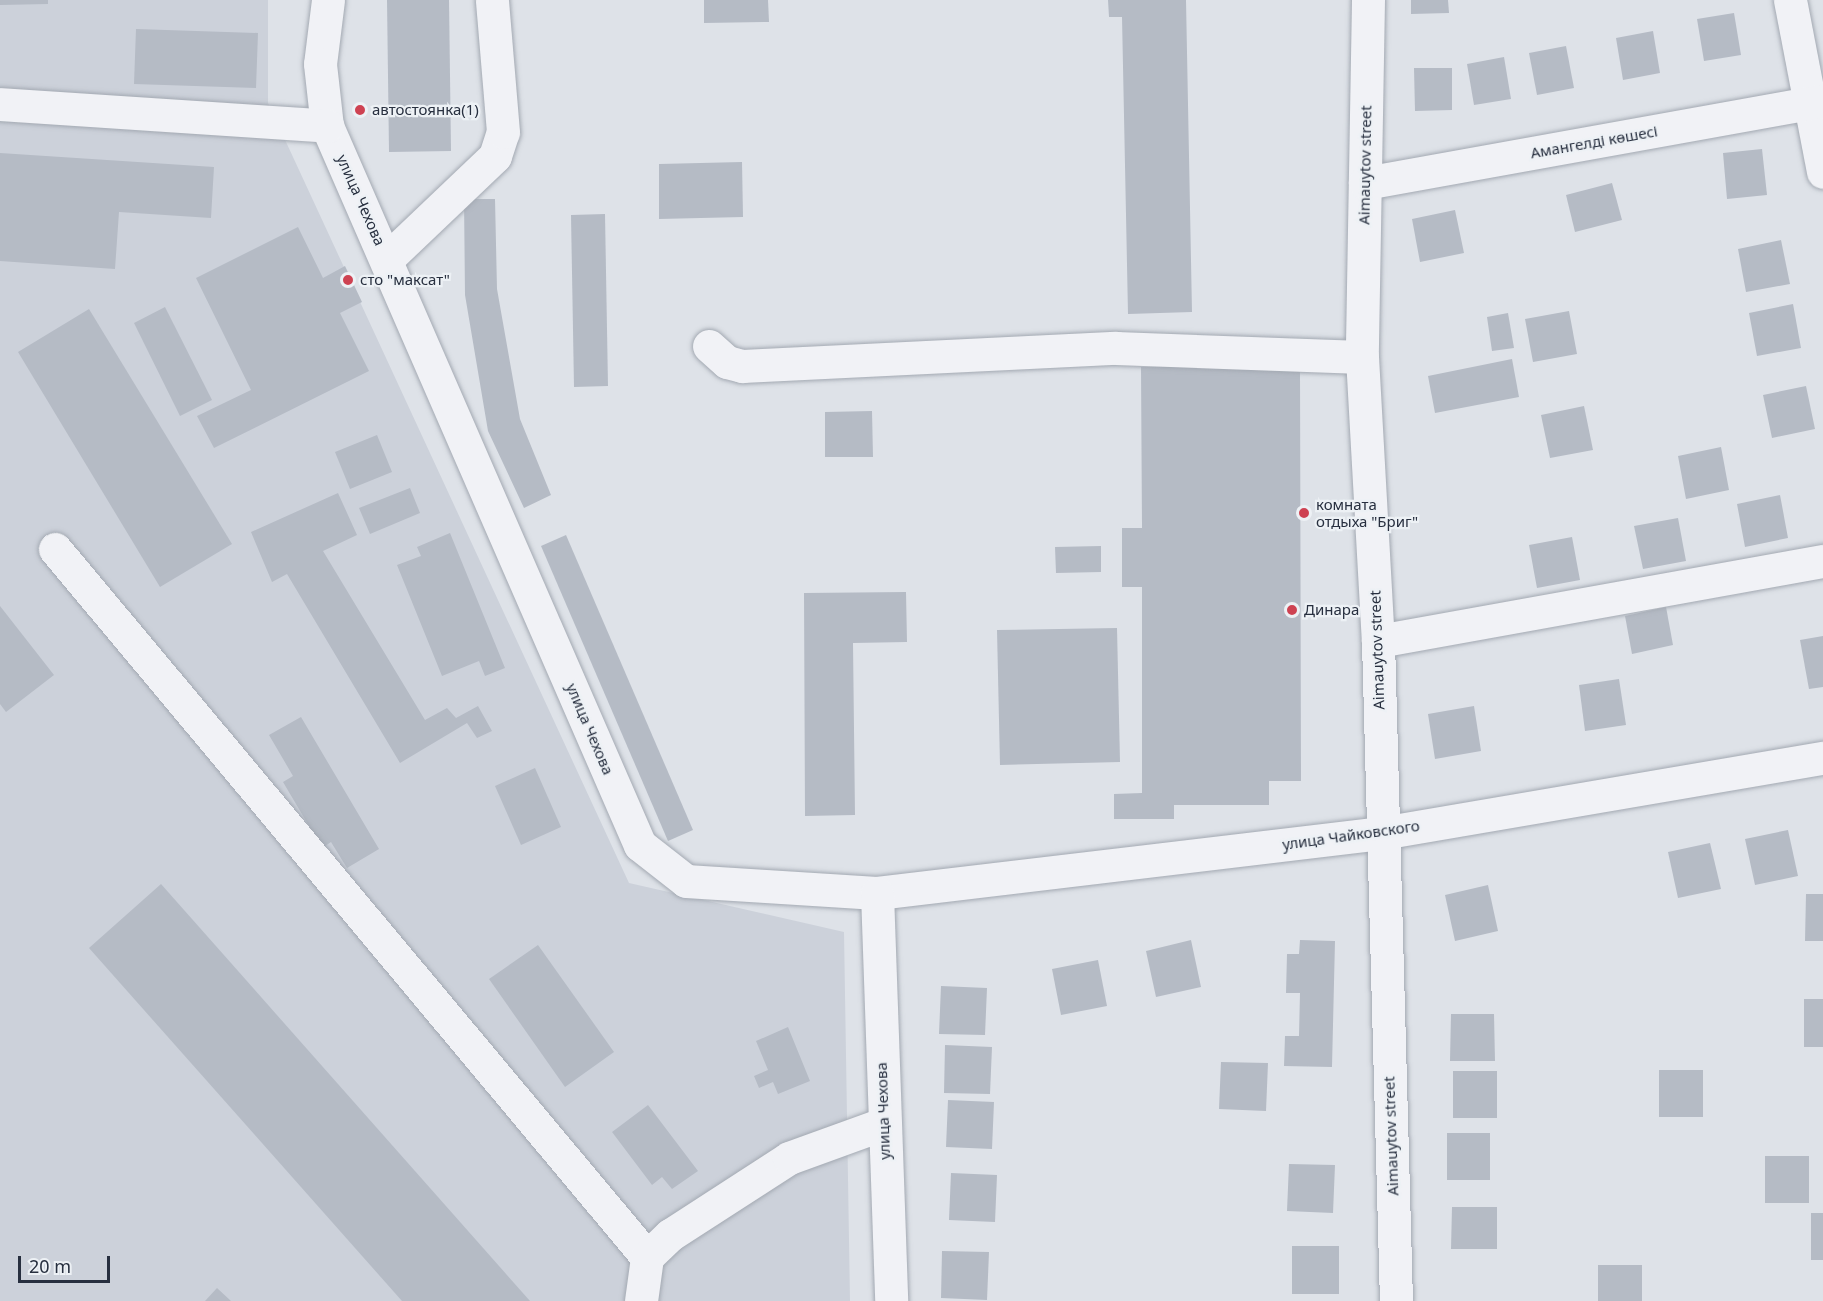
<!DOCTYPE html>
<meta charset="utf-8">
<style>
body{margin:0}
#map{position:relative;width:1823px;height:1301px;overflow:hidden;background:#dee2e8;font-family:"Noto Sans",sans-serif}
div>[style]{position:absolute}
.built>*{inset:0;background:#ccd1da}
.building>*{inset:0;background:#b5bbc5}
.roads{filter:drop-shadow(0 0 2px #a3a9b2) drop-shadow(0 0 2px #a3a9b2)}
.minor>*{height:33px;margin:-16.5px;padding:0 16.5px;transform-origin:16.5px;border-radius:16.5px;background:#f1f2f6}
.dots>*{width:16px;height:16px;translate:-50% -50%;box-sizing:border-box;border:3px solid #edf1f5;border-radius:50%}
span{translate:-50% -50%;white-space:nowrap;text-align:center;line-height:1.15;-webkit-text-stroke:4.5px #edf1f5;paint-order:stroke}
.poi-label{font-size:15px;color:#272f3f}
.left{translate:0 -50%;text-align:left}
.street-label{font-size:15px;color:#272f3f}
.scale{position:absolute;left:18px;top:1256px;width:92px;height:27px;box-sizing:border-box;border:3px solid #272f3f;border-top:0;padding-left:8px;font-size:18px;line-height:21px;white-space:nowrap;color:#272f3f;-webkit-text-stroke:4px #edf1f5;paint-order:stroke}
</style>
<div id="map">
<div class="built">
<i style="clip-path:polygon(0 0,268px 0,268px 103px,629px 883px,844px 932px,850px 1301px,0 1301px)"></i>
</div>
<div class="building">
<i style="clip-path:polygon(0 0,48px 0,48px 4px,0 5px)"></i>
<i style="clip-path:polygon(387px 0,449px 0,451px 151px,389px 152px)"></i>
<i style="clip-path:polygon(704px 0,768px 0,769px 22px,704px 23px)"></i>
<i style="clip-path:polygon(1108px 0,1186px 0,1192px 312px,1128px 314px,1122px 17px,1109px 17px)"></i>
<i style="clip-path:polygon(1411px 0,1448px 0,1449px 13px,1411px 14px)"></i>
<i style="clip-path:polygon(1734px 13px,1741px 55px,1704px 61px,1697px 19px)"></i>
<i style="clip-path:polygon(136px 29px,258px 33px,256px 88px,134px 84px)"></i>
<i style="clip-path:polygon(1653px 31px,1660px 73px,1623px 80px,1616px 38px)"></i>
<i style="clip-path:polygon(1566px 46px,1574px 88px,1537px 95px,1529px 53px)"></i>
<i style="clip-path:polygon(1504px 57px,1511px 99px,1474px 105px,1467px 64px)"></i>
<i style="clip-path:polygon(1414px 68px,1452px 68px,1452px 110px,1415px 111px)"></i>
<i style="clip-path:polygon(1762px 149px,1767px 195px,1727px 199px,1723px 153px)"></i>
<i style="clip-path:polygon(0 153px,214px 167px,211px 218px,119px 212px,115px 269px,0 261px)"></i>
<i style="clip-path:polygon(742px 162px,743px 217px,659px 219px,659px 164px)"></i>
<i style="clip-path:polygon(1612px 183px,1622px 220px,1575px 232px,1566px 195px)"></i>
<i style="clip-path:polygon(464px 199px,495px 199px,497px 289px,520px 419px,551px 495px,524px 508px,488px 431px,465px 295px)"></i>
<i style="clip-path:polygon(1455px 210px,1464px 253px,1420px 262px,1412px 219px)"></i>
<i style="clip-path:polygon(605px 214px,608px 386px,574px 387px,571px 215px)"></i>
<i style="clip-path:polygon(298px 227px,323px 278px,345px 266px,362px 302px,340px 313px,369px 371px,214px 448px,197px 416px,251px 390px,196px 278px)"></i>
<i style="clip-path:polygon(1781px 240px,1790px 284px,1746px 292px,1738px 249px)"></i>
<i style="clip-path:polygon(1793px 304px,1801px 348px,1757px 356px,1749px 313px)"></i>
<i style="clip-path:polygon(165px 307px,212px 400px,180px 416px,134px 323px)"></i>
<i style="clip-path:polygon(89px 309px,232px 544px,160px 587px,18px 352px)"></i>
<i style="clip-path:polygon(1569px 311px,1577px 354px,1533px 362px,1525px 319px)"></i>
<i style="clip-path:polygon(1508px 313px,1514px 348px,1492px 351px,1487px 317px)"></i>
<i style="clip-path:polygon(1512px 359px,1519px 397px,1435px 413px,1428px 376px)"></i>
<i style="clip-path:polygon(1300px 366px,1301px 781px,1269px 781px,1269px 805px,1174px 805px,1174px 819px,1114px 819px,1114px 794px,1142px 793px,1142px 587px,1122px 587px,1122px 528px,1142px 528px,1141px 367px)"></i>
<i style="clip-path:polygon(1806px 386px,1815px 429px,1772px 438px,1763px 395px)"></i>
<i style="clip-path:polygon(1584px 406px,1593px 450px,1550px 458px,1541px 415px)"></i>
<i style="clip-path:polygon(872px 411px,873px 457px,825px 457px,825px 412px)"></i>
<i style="clip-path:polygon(377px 435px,392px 472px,350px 489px,335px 452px)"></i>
<i style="clip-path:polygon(1721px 447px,1729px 490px,1686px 499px,1678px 456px)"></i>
<i style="clip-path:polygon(410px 488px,420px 513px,370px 534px,359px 508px)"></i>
<i style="clip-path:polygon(338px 493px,357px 535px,323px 551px,425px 720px,447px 708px,456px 718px,478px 706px,492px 731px,477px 738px,467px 723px,400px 763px,287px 574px,272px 582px,251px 532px)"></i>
<i style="clip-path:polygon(1780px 495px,1788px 538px,1745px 547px,1737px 504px)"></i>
<i style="clip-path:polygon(1678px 518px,1686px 561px,1643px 569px,1634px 526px)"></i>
<i style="clip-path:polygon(450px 533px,505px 668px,485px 676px,479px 661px,442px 676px,397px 565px,421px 556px,417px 547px)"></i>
<i style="clip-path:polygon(566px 535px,693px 830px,668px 841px,541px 546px)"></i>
<i style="clip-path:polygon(1572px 537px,1580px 580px,1537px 588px,1529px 545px)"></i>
<i style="clip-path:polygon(1101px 546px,1101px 572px,1056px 573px,1055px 547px)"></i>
<i style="clip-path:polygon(906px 592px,907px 642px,853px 643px,855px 815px,805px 816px,804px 593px)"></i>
<i style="clip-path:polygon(0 606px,54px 675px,6px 712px,0 704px)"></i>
<i style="clip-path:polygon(1666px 607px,1673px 645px,1632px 654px,1625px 616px)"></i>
<i style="clip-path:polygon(1117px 628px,1120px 762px,1000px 765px,997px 630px)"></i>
<i style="clip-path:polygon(1823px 636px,1823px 687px,1809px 689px,1800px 640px)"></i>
<i style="clip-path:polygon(1619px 679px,1626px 725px,1585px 731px,1579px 685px)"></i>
<i style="clip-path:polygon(1474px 706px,1481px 751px,1435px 759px,1428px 714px)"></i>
<i style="clip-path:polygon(301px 717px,379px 849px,347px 868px,331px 842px,322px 848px,283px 782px,293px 776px,269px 735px)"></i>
<i style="clip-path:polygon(535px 768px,561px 827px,521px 845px,495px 786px)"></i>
<i style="clip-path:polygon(1788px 830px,1798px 876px,1755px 885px,1745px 839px)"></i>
<i style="clip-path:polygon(1710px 843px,1721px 889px,1678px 898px,1668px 852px)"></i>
<i style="clip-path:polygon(161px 884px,530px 1301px,402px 1301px,89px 948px)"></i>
<i style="clip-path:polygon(1488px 885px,1498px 931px,1455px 941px,1445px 895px)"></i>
<i style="clip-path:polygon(1806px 894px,1823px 894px,1823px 941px,1805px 941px)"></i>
<i style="clip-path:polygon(1191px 940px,1201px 987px,1156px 997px,1146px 951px)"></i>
<i style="clip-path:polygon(1300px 940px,1335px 941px,1332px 1067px,1284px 1066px,1285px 1036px,1299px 1036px,1300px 993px,1286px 993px,1287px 954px,1299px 954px)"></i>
<i style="clip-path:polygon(538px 945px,614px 1052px,565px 1087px,489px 979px)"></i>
<i style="clip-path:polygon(1098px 960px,1107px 1006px,1061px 1015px,1052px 969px)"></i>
<i style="clip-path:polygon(941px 986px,987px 988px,985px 1035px,939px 1034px)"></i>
<i style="clip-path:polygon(1804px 999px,1823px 999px,1823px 1047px,1804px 1047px)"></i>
<i style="clip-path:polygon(1451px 1014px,1494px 1014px,1495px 1061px,1450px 1061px)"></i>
<i style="clip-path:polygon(788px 1027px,810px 1081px,778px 1094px,773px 1082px,759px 1088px,754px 1076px,768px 1070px,756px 1041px)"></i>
<i style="clip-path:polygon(945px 1045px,992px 1047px,990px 1094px,944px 1093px)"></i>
<i style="clip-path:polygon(1221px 1062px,1268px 1063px,1266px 1111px,1219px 1109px)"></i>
<i style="clip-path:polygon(1659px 1070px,1703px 1070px,1703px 1117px,1659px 1117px)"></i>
<i style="clip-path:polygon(1453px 1071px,1497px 1071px,1497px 1118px,1453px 1118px)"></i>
<i style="clip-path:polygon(948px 1100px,994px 1102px,992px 1149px,946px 1147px)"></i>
<i style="clip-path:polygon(648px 1105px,698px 1171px,672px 1189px,662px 1177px,652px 1185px,612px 1132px)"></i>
<i style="clip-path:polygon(1447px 1133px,1490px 1133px,1490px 1180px,1447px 1180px)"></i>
<i style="clip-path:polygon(1765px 1156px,1809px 1156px,1809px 1203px,1765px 1203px)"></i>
<i style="clip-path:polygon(1289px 1164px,1335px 1165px,1333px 1213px,1287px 1211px)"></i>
<i style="clip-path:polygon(951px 1173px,997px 1175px,995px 1222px,949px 1220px)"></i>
<i style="clip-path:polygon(1452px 1207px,1497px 1207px,1497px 1249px,1451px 1249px)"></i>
<i style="clip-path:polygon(1811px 1213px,1823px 1213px,1823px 1260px,1811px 1260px)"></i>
<i style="clip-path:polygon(1292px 1246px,1339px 1246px,1339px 1294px,1292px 1294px)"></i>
<i style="clip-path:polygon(942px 1251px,989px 1252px,987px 1300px,941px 1298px)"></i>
<i style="clip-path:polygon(1598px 1265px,1642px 1265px,1642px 1301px,1598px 1301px)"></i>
<i style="clip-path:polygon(217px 1288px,231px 1301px,205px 1301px)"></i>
</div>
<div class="roads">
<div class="minor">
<i style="left:328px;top:0;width:64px;rotate:97.1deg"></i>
<i style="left:320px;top:64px;width:62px;rotate:83.6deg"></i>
<i style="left:327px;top:126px;width:784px;rotate:66.48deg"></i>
<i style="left:640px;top:845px;width:58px;rotate:38deg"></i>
<i style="left:686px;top:881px;width:191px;rotate:3.6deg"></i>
<i style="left:877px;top:893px;width:509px;rotate:-6.78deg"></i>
<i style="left:1382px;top:833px;width:447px;rotate:-9.7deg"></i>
<i style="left:1368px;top:0;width:357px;rotate:91deg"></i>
<i style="left:1362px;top:357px;width:284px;rotate:86.8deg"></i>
<i style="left:1378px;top:641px;width:660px;rotate:88.44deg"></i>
<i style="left:1790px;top:0;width:175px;rotate:79.1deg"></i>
<i style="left:0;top:104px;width:328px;rotate:3.8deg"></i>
<i style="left:1365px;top:183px;width:465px;rotate:-10.2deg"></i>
<i style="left:387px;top:259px;width:149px;rotate:-43.6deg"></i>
<i style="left:495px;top:156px;width:25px;rotate:-72deg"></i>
<i style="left:503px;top:132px;width:132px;rotate:-94.8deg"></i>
<i style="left:709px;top:346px;width:24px;rotate:42deg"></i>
<i style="left:727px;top:362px;width:16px;rotate:15deg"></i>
<i style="left:742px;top:366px;width:374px;rotate:-2.8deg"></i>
<i style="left:1116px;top:348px;width:246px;rotate:2.1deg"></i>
<i style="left:55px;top:549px;width:923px;rotate:50.1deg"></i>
<i style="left:647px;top:1257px;width:32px;rotate:-44deg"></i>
<i style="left:670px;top:1235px;width:142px;rotate:-32.9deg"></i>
<i style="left:789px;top:1158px;width:100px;rotate:-19.9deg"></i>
<i style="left:1378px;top:641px;width:452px;rotate:-10.2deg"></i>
<i style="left:877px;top:893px;width:408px;rotate:88deg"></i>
<i style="left:641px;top:1301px;width:44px;rotate:-82.2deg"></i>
</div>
</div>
<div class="dots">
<i style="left:360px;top:110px;background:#ce4252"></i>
<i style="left:348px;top:280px;background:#ce4252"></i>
<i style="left:1304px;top:513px;background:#ce4252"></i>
<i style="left:1292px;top:610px;background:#ce4252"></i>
</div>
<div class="poi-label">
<span class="left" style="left:372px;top:110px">автостоянка(1)</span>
<span class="left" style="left:360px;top:280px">сто "максат"</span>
<span class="left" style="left:1316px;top:513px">комната<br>отдыха "Бриг"</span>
<span class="left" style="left:1304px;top:610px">Динара</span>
</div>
<div class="street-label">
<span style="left:1594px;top:142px;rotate:-10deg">Амангелді көшесі</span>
<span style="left:1365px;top:165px;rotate:-89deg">Aimauytov street</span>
<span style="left:361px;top:200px;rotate:66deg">улица Чехова</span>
<span style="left:1377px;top:650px;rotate:-92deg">Aimauytov street</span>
<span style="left:590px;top:729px;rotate:67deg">улица Чехова</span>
<span style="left:1351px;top:835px;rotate:-8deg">улица Чайковского</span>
<span style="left:883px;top:1111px;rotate:-92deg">улица Чехова</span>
<span style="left:1391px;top:1136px;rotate:-92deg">Aimauytov street</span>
</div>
<div class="scale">20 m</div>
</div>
